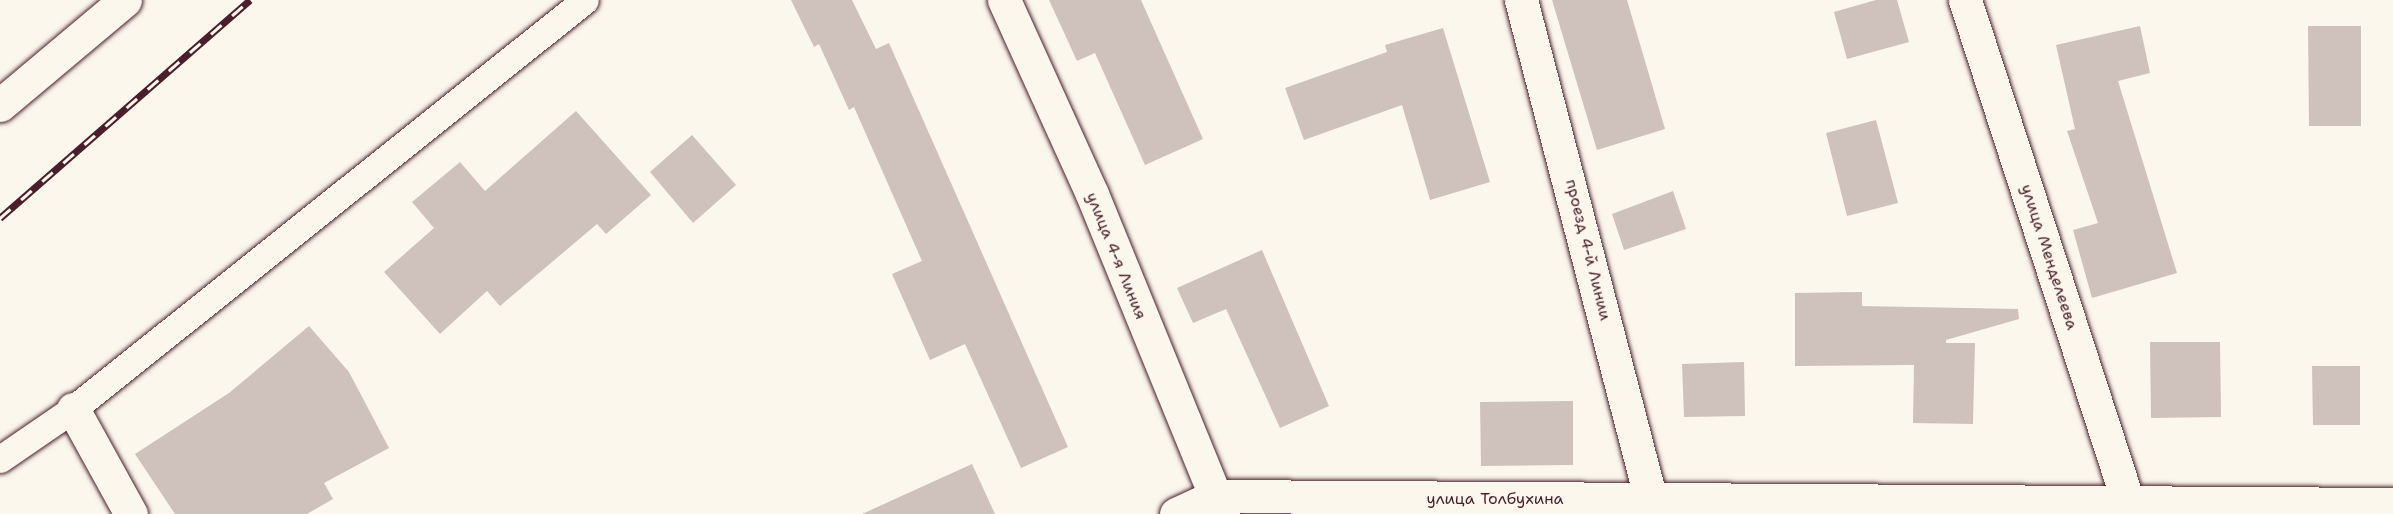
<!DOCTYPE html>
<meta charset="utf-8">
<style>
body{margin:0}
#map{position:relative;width:2393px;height:514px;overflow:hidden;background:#fbf7ec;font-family:"Shantell Sans",sans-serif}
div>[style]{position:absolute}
.building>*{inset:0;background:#cfc2bc}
.roads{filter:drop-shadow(0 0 2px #4a1f2b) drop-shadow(0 0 2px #4a1f2b)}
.service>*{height:27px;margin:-13.5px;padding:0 13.5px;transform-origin:13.5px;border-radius:13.5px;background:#fbf7ec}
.minor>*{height:33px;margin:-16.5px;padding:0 16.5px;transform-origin:16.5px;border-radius:16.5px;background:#fbf7ec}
.tertiary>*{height:33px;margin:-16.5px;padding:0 16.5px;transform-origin:16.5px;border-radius:16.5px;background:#fbf7ec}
.rail>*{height:7px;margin-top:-3.5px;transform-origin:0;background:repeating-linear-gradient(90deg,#fbf7ec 0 14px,#4a1f2b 0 28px);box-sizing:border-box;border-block:2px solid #4a1f2b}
span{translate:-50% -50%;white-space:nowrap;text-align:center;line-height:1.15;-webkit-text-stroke:4.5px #fbf7ec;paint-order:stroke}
.street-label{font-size:16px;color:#4a1f2b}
</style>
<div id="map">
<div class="building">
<i style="clip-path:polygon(791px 0,852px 0,876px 49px,889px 43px,1068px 447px,1021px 468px,965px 344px,930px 360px,892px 274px,922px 261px,854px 107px,849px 110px,819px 44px,814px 47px)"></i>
<i style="clip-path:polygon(1049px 0,1141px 0,1203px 139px,1145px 165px,1095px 53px,1077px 61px)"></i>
<i style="clip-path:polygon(1552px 0,1627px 0,1665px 129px,1597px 150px)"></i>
<i style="clip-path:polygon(1876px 0,1897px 0,1909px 42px,1847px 59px,1834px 12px)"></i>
<i style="clip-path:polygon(2140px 26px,2150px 73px,2118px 81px,2177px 273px,2092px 298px,2073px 230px,2098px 223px,2067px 131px,2075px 129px,2056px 45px)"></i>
<i style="clip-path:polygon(2308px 26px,2361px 26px,2361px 126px,2309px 126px)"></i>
<i style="clip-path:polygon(1443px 28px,1490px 182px,1430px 200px,1402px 105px,1304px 140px,1285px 88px,1387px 52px,1385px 45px)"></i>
<i style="clip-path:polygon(576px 111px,651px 195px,606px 234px,597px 224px,500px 306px,487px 291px,440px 334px,384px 272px,434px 228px,412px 202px,460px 162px,485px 191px)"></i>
<i style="clip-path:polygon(1876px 120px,1898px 203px,1847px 216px,1826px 133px)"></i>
<i style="clip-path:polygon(692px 135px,736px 185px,693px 223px,650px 172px)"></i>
<i style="clip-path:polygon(1673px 191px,1686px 229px,1624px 250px,1612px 214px)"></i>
<i style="clip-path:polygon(1262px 250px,1329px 406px,1280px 428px,1226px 309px,1193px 323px,1177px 288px)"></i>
<i style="clip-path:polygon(1862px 292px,1862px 306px,2018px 309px,2019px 319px,1946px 340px,1946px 343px,1975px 343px,1973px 424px,1913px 423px,1914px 365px,1795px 366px,1795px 293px)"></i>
<i style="clip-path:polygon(309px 326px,349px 372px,389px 448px,324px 483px,333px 499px,307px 514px,175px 514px,135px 454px,229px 393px)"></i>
<i style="clip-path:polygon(2150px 342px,2220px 342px,2221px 417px,2151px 418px)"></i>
<i style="clip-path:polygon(1744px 362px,1745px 416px,1684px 417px,1682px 364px)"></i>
<i style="clip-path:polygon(2312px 366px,2360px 366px,2360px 425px,2313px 425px)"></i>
<i style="clip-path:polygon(1573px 401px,1573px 465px,1481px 466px,1480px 402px)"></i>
<i style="clip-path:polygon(972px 464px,995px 514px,862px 514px)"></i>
</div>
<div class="roads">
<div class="service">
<i style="left:0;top:459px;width:88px;rotate:-34.4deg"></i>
<i style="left:73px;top:409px;width:655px;rotate:-38.62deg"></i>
</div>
<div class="minor">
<i style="left:1004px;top:0;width:213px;rotate:65.6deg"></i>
<i style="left:1092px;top:194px;width:326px;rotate:67.8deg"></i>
<i style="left:1215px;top:496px;width:1178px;rotate:0.39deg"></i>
<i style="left:1521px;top:0;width:517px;rotate:75.43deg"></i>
<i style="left:1965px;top:0;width:540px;rotate:72deg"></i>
<i style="left:0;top:105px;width:163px;rotate:-40deg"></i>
<i style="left:73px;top:409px;width:120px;rotate:61.1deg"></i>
</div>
<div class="tertiary">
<i style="left:1176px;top:514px;width:43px;rotate:-24.8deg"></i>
<i style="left:1215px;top:496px;width:20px;rotate:66deg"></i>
</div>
</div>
<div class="rail">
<i style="left:0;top:218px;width:332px;rotate:-41.1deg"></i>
</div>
<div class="street-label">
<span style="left:1588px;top:250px;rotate:76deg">проезд 4-й Линии</span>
<span style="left:1116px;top:256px;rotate:68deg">улица 4-я Линия</span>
<span style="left:2049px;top:257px;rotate:72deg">улица Менделеева</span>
<span style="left:1495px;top:499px">улица Толбухина</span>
</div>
</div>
